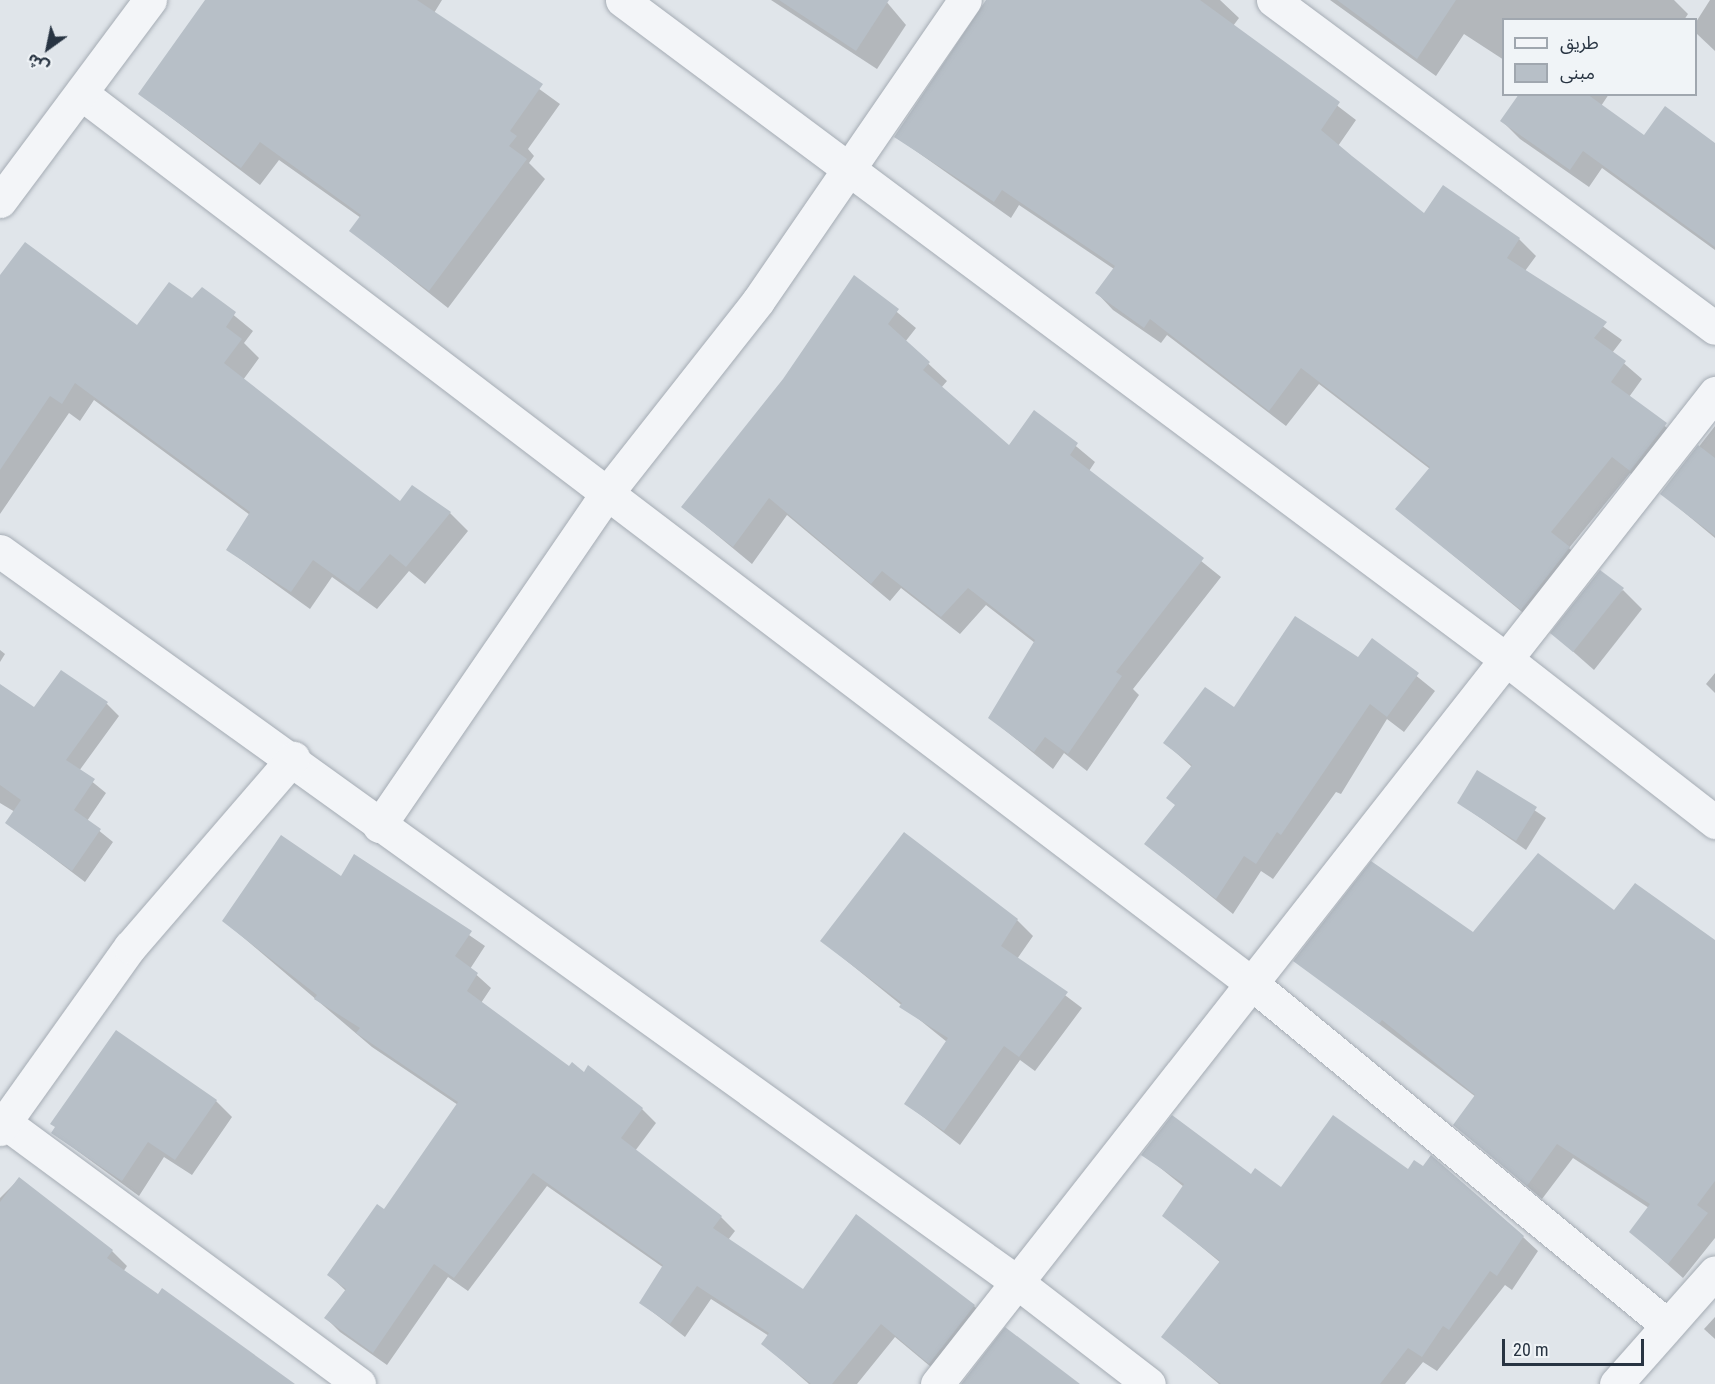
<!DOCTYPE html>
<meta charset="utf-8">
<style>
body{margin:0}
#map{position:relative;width:1715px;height:1384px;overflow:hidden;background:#e0e5ea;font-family:"Roboto Condensed","Noto Sans Arabic",sans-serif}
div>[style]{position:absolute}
.shadow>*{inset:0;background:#0003}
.building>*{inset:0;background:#b7bfc7}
.roads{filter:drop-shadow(0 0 2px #a5acb4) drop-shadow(0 0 2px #a5acb4)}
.minor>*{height:33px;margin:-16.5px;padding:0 16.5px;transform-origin:16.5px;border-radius:16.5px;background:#f3f5f8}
span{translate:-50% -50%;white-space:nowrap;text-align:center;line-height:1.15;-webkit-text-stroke:5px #f0f4f7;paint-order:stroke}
.legend{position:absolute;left:1502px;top:18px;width:195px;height:78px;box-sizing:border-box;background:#f0f4f7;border:2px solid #a0a7af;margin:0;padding:8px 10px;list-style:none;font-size:18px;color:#283442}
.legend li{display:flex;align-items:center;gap:12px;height:30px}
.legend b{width:30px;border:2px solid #a0a7af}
.north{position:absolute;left:18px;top:18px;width:60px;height:60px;-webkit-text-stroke:4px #f0f4f7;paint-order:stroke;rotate:213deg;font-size:16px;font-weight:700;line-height:24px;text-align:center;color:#283442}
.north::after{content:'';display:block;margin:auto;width:21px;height:27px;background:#283442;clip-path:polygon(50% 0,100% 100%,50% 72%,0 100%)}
.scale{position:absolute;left:1502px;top:1339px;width:142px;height:27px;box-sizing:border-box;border:3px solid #283442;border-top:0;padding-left:8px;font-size:18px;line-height:21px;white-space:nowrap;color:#283442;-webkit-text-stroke:4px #f0f4f7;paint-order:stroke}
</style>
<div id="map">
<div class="shadow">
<i style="clip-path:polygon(208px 0,442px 0,434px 13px,560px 104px,528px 149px,534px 156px,529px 163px,545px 179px,448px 308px,351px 231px,361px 218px,279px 160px,260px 185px,140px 94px)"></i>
<i style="clip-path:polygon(771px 0,885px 0,906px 25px,877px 69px)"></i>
<i style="clip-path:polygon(988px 0,1220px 0,1239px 18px,1233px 26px,1356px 120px,1338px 146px,1424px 215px,1519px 239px,1536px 256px,1525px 271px,1622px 340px,1612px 353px,1642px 379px,1629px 397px,1683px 441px,1647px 486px,1630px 473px,1569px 548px,1586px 565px,1538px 625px,1397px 509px,1430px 469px,1319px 384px,1286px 426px,1167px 335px,1161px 343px,1113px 310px,1097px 293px,1114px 269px,1019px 205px,1011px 218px,896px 137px)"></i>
<i style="clip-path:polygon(1330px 0,1674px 0,1688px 14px,1684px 20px,1504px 20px,1504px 60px,1464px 34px,1436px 76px)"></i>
<i style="clip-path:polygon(1710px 0,1715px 0,1715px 51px,1696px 33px,1696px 22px)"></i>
<i style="clip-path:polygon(1521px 94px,1609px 94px,1601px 106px,1645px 137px,1715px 145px,1715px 250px,1602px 168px,1589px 187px,1520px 139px,1502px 121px)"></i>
<i style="clip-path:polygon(855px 277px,916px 328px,905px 342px,947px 381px,941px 388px,1009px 447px,1035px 412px,1095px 462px,1089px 471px,1221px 577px,1133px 689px,1139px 695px,1087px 771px,1064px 753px,1053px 769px,990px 718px,1035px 643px,986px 605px,960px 634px,901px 588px,890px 601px,787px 515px,752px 564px,683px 507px,784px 380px)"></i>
<i style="clip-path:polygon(0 278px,137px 327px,193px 300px,202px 289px,253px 331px,244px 343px,259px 358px,243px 380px,401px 503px,450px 513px,468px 531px,425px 584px,409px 571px,377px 609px,332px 577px,310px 609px,228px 550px,250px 515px,94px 400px,80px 421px,69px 413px,0 514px)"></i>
<i style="clip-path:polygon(1715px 426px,1715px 538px,1662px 494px)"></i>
<i style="clip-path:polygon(1623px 590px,1642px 609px,1594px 670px,1552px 633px)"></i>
<i style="clip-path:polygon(1372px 640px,1435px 691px,1404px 732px,1387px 719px,1341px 794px,1336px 792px,1273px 879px,1261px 871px,1233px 914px,1146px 844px,1176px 806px,1192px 767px,1165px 743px,1358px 659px)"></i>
<i style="clip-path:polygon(0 650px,5px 654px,0 662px)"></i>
<i style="clip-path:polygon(1715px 673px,1715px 693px,1706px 684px)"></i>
<i style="clip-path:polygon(0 686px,35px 709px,107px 704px,119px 716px,79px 771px,106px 793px,87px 821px,113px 842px,85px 882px,7px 823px,15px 812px,0 803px)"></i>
<i style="clip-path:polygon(1477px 772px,1546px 818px,1526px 850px,1459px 803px)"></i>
<i style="clip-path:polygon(905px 834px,1017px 920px,1033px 936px,1017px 959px,1082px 1008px,1035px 1071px,1020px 1060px,960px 1145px,906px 1104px,947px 1042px,822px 941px)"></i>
<i style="clip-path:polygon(354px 856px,485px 946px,470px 969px,491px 988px,481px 1003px,569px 1068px,584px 1074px,589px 1067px,642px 1109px,656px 1123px,635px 1151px,721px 1217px,735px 1231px,728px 1240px,803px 1291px,856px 1216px,974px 1306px,988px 1320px,943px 1377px,895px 1337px,857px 1384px,809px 1384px,763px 1344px,769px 1336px,711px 1299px,685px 1337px,641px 1303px,664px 1268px,547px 1186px,468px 1291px,448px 1277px,387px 1365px,340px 1332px,326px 1318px,346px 1291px,329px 1275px,384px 1211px,458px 1105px,372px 1047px,224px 921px,341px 878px)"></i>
<i style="clip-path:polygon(1614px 912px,1715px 943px,1715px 1238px,1683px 1278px,1631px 1232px,1649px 1208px,1573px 1158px,1542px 1199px,1455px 1125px,1476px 1097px,1295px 961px)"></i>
<i style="clip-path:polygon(216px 1101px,232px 1117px,192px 1175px,164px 1157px,139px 1196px,53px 1133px)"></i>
<i style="clip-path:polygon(1143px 1154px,1251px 1176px,1281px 1189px,1408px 1171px,1523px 1237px,1538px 1251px,1512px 1290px,1505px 1285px,1437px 1371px,1423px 1362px,1405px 1384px,1219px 1384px,1163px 1337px,1221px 1263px,1164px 1216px,1184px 1187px)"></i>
<i style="clip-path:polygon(19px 1179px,112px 1251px,127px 1266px,123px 1272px,293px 1384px,0 1384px,0 1198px)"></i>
<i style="clip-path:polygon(1715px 1317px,1715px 1339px,1704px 1329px)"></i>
</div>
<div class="building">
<i style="clip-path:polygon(205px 0,417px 0,543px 84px,510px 131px,517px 136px,509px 146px,527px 159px,429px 291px,349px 231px,361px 215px,260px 142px,241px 168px,138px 94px)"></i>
<i style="clip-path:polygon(779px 0,889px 0,856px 51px)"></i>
<i style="clip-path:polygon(986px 0,1200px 0,1340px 102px,1321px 130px,1352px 156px,1424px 213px,1443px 185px,1520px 238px,1507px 258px,1607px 322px,1594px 338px,1626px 361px,1611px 382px,1667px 423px,1630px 471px,1612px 457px,1551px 532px,1570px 547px,1521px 610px,1395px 509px,1430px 467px,1301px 368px,1269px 411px,1150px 319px,1144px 328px,1095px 293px,1115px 266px,1002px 190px,994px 202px,894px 137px)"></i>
<i style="clip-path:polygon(1337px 0,1456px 0,1417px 59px)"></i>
<i style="clip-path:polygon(1519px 94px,1587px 94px,1644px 135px,1665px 106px,1715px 143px,1715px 247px,1583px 151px,1570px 170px,1500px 121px)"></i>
<i style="clip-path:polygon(25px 242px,137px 325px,169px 282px,192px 298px,202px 287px,236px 312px,226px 327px,242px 339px,224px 363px,400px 501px,412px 485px,451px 512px,406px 567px,390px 554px,358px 592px,313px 560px,291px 592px,226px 550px,250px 512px,75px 383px,62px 404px,50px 396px,0 470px,0 275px)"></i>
<i style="clip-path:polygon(854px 275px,899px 309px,888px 324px,930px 362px,923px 370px,1009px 445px,1034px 410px,1078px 443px,1070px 455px,1204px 558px,1116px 672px,1122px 676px,1068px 754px,1045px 737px,1034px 752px,988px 718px,1035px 640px,968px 588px,941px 617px,882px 571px,871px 584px,769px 498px,733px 547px,681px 507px,783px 379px)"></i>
<i style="clip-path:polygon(1698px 445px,1715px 458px,1715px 536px,1660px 494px)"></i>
<i style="clip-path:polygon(1600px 570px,1624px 588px,1573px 652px,1550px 633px)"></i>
<i style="clip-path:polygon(1295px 616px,1358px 657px,1372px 638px,1419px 673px,1387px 717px,1370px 704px,1281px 835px,1277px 832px,1256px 864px,1244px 856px,1216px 899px,1144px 844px,1175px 805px,1166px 798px,1192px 765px,1163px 743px,1205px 687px,1234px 707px)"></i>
<i style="clip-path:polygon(61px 670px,108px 702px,66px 760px,95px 779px,74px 810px,101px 829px,72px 871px,5px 823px,21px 800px,0 785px,0 684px,34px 707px)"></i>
<i style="clip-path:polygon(1477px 770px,1537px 807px,1516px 841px,1457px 803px)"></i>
<i style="clip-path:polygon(904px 832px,1018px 919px,1001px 946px,1068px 992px,1019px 1057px,1004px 1046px,944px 1131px,904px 1104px,948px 1038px,899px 1007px,902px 1003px,820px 941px)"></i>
<i style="clip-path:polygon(281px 835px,341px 876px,354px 854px,472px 931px,455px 956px,478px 973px,467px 991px,569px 1066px,572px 1062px,584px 1072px,588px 1065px,643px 1108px,621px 1138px,722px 1216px,713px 1228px,803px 1289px,856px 1214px,975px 1305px,929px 1364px,881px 1324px,832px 1384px,811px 1384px,761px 1344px,769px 1333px,697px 1286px,670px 1324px,639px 1303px,663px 1265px,533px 1173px,454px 1278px,434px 1264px,373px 1353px,324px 1318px,346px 1289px,327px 1275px,377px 1204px,384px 1209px,458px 1102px,356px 1033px,360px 1028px,314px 999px,317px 995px,222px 921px)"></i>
<i style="clip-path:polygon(1538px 853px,1614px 910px,1635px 883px,1715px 940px,1715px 1181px,1697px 1205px,1708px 1213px,1668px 1264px,1629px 1232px,1650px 1204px,1557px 1144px,1527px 1186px,1453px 1125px,1475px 1095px,1382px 1020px,1379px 1024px,1293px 961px,1371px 861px,1473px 932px)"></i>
<i style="clip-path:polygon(116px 1030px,217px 1100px,175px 1160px,148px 1142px,122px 1181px,51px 1133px,55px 1127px,50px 1124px)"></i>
<i style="clip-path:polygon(1172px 1115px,1251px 1174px,1255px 1168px,1281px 1187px,1333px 1115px,1408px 1169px,1414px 1160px,1423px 1166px,1431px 1155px,1524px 1236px,1497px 1276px,1490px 1271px,1449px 1330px,1443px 1326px,1422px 1357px,1408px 1348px,1380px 1384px,1221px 1384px,1161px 1337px,1220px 1261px,1162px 1216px,1184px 1184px,1141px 1155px)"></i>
<i style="clip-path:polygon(19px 1177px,113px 1250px,107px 1258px,158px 1294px,162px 1288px,295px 1384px,0 1384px,0 1202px)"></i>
<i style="clip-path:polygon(1005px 1327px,1080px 1384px,961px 1384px)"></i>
</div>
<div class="roads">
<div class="minor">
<i style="left:622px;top:0;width:1104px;rotate:36.71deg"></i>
<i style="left:1507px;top:660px;width:264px;rotate:37.9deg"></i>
<i style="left:1273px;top:0;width:550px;rotate:36.58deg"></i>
<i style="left:82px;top:94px;width:1469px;rotate:37.25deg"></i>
<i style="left:1251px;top:983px;width:539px;rotate:39.42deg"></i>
<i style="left:0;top:201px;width:251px;rotate:-53.3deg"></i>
<i style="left:0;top:551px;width:1249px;rotate:35.71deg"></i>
<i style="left:1014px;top:1280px;width:170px;rotate:37.6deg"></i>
<i style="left:379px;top:826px;width:404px;rotate:-55.6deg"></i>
<i style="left:607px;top:493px;width:244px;rotate:-51.8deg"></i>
<i style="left:758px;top:301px;width:365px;rotate:-55.5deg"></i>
<i style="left:0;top:1119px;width:446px;rotate:36.4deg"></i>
<i style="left:0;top:1129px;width:224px;rotate:-54.5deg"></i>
<i style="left:130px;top:947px;width:250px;rotate:-49.2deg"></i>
<i style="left:937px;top:1384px;width:1260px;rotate:-51.87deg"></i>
<i style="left:1616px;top:1384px;width:149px;rotate:-48.5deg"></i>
</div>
</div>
<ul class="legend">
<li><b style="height:8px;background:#f3f5f8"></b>طريق</li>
<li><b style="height:16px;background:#b7bfc7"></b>مبنى</li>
</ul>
<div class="north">ش</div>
<div class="scale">20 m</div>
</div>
